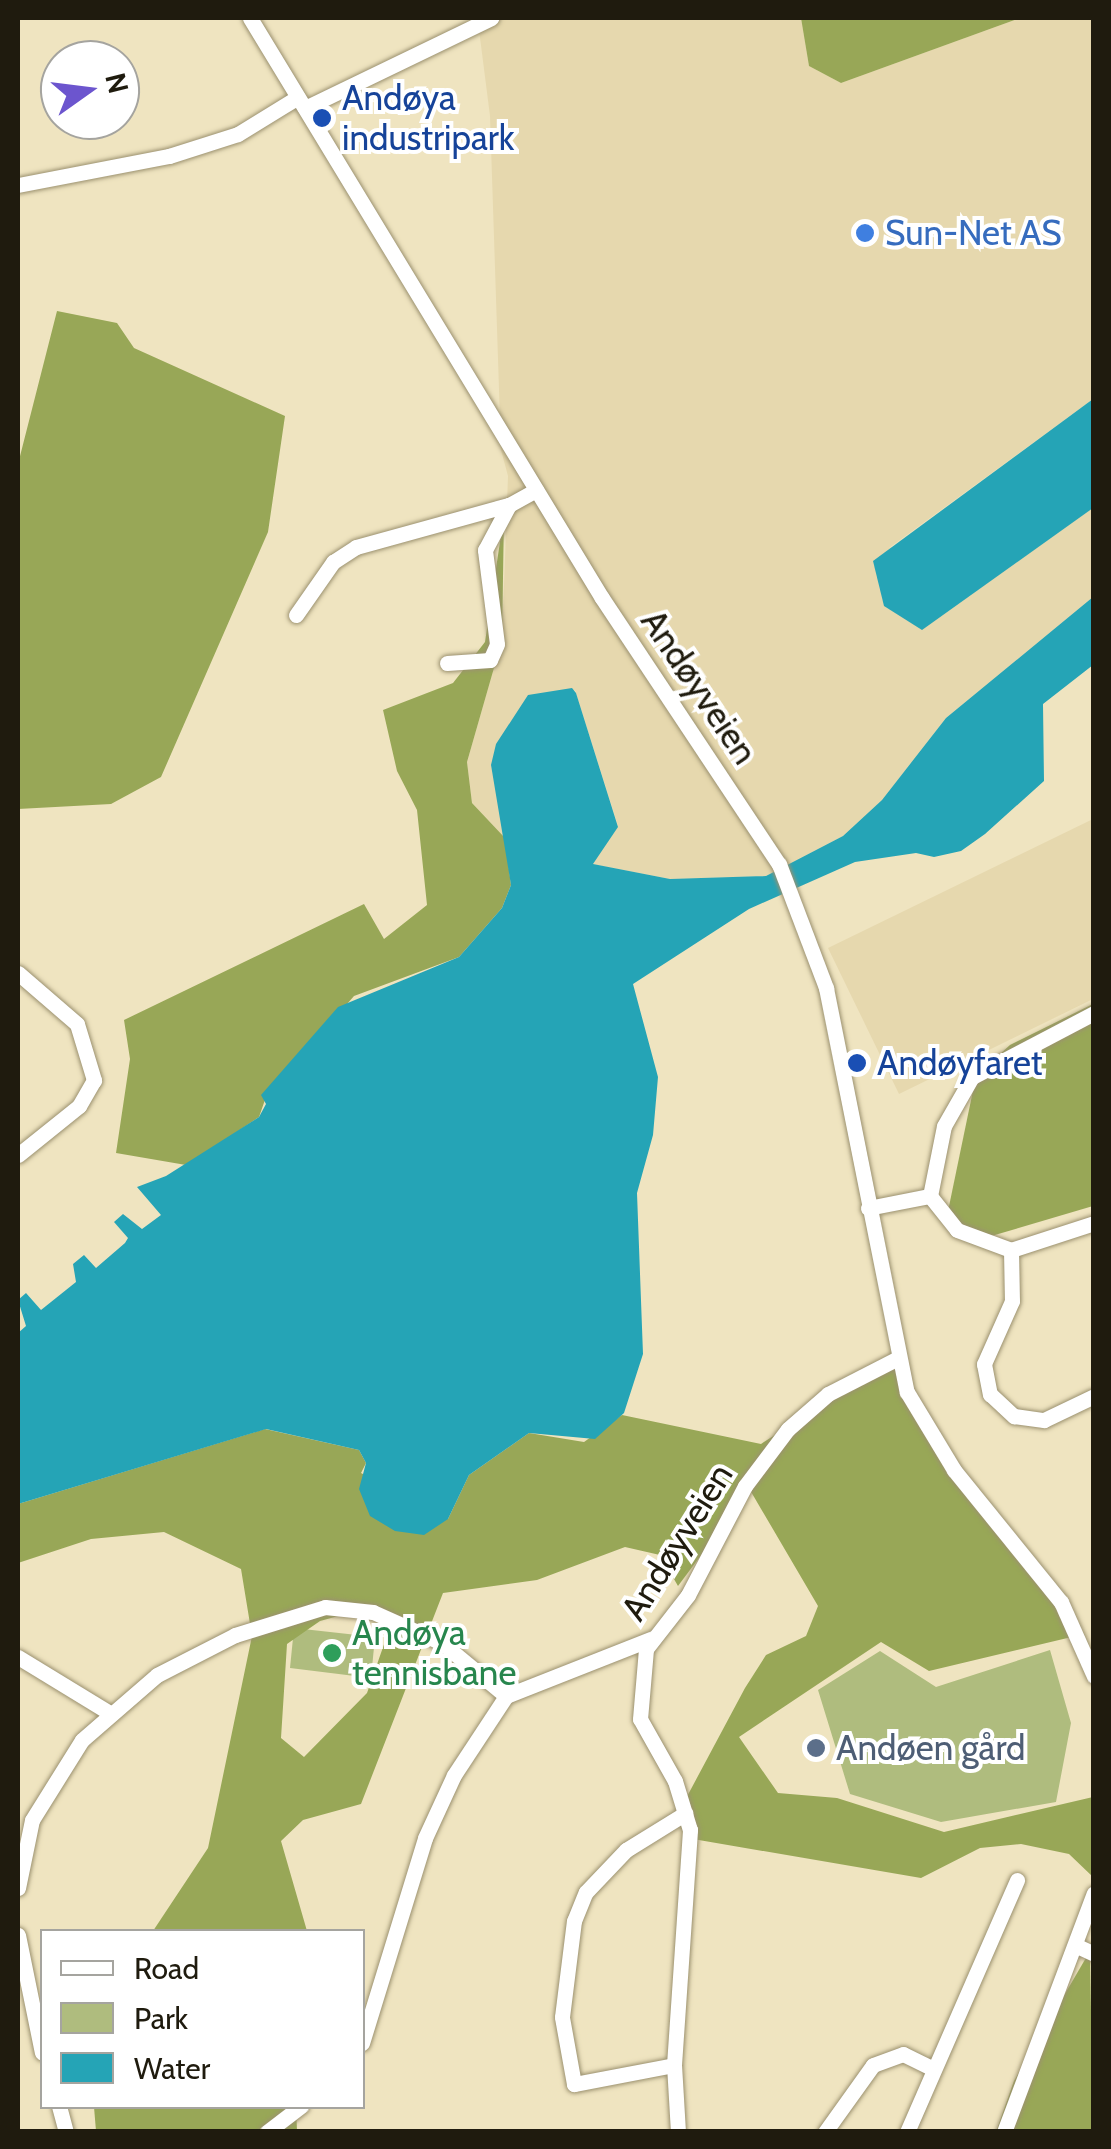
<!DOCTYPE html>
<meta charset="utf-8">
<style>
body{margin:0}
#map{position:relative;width:1111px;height:2149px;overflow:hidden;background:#efe4c0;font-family:Cabin,sans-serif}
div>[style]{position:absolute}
.built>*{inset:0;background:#e6d8ae}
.green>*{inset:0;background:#afbc7e}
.forest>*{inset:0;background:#98a757}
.water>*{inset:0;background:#25a4b6}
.roads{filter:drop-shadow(0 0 2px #9b916f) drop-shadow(0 0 2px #9b916f)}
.minor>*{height:15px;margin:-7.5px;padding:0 7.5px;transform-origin:7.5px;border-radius:7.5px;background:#fff}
.dots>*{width:28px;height:28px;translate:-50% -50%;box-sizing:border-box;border:5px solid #fff;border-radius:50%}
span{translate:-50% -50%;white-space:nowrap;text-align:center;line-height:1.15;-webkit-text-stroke:8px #fff;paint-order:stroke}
.transit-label{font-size:35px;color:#164399}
.left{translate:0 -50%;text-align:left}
.shop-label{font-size:35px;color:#366cbe}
.street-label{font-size:35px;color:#1f1b0e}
.leisure-label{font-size:35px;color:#27864d}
.service-label{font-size:35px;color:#4e5e75}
.frame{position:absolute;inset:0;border:20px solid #1f1b0e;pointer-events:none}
.legend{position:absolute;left:40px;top:1929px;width:325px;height:180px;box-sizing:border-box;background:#fff;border:2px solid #a5a49f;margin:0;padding:12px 18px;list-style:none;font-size:30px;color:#1f1b0e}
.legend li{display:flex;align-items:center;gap:20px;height:50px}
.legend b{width:50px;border:2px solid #a5a49f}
.north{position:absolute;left:40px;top:40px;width:100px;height:100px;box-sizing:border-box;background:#fff;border:2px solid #a5a49f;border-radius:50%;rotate:76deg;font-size:28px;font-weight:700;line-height:40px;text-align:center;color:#1f1b0e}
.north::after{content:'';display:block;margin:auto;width:35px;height:45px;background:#6c55ce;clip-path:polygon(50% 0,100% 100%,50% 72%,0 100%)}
</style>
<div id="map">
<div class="built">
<i style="clip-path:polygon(490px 18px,801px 18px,809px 66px,841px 83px,1020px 18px,1093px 18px,1093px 399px,889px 548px,1093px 505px,1093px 597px,946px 718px,882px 800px,843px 836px,766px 876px,670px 879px,592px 864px,618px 826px,575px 690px,491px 765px,505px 838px,472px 803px,467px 762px,502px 640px,508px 476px,501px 450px,490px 116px,478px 22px)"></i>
<i style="clip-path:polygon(1093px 819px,1093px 999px,899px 1094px,828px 948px)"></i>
</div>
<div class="green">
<i style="clip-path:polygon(294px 1628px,375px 1637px,371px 1678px,290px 1668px)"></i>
<i style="clip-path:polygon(1050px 1650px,1071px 1723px,1056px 1802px,941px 1822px,850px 1794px,818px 1690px,880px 1651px,936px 1687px)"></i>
</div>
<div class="forest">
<i style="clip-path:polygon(801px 18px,1020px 18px,841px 83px,809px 66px)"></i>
<i style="clip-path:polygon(57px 311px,117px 323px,134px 348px,285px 416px,268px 532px,161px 777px,111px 804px,18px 809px,18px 464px)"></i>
<i style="clip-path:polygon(504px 515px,502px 640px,467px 762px,472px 803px,505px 838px,511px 885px,502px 908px,459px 957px,354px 996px,266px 1097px,259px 1117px,198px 1158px,186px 1165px,116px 1153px,130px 1059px,124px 1020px,364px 904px,384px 939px,427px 905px,417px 810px,397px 771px,383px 710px,453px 683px,485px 642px)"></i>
<i style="clip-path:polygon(1093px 1004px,1093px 1206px,988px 1237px,955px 1225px,947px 1216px,976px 1076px,1010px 1045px)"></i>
<i style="clip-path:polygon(evenodd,895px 1358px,911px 1404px,1080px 1635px,929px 1671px,881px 1642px,739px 1737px,778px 1793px,837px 1798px,944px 1832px,1093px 1797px,1093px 1877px,1069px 1854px,1021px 1844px,980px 1848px,921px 1878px,693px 1839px,683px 1804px,745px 1688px,766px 1655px,806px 1636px,818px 1606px,750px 1490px,678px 1586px,660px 1555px,625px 1547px,537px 1580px,443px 1593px,361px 1804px,303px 1820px,281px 1841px,307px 1931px,153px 1931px,208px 1848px,252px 1636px,241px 1569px,164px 1532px,91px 1539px,18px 1563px,18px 1504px,265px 1429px,359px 1450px,366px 1463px,361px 1473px,448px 1519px,469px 1475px,529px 1433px,584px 1442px,622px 1415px,761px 1444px,895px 1358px,364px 1609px,389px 1630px,367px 1693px,304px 1757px,281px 1738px,287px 1644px,320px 1621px,364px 1609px)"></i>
<i style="clip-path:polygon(1090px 1951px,1093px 2131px,996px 2132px,1014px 2081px)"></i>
<i style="clip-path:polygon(94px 2107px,296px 2107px,297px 2131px,96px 2131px)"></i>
</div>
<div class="water">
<i style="clip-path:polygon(1093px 399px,1093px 508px,922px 630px,884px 606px,873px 561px)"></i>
<i style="clip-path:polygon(1093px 597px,1093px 665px,1043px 704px,1044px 781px,985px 834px,961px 851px,934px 857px,916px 853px,855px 862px,749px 909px,633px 984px,658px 1077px,653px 1135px,637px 1193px,643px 1354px,624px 1413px,595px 1439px,529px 1433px,469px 1475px,448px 1519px,424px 1535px,395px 1531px,370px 1516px,359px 1489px,366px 1463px,359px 1450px,266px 1429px,18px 1504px,18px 1333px,26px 1326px,18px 1300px,26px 1293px,41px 1310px,76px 1282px,73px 1264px,84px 1255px,96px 1268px,125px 1243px,128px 1238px,114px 1222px,123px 1214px,142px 1229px,161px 1215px,137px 1187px,166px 1176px,259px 1117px,266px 1104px,261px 1095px,338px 1007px,459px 957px,502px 908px,511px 885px,491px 765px,496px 744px,528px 695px,572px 688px,576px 693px,618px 827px,593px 864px,670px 879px,766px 876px,843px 836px,882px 800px,946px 718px)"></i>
</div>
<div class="roads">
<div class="minor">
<i style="left:250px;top:18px;width:678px;rotate:58.75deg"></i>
<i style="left:602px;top:598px;width:320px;rotate:56.4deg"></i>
<i style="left:779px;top:864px;width:133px;rotate:69.2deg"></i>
<i style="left:826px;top:988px;width:412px;rotate:78.7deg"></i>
<i style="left:907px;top:1392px;width:91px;rotate:58.9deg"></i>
<i style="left:954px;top:1470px;width:170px;rotate:51deg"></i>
<i style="left:1061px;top:1602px;width:81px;rotate:66deg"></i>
<i style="left:305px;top:108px;width:207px;rotate:-25.8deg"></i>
<i style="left:18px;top:185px;width:154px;rotate:-10.9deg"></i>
<i style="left:169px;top:156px;width:72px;rotate:-17.7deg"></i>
<i style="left:238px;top:134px;width:70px;rotate:-31.7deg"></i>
<i style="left:296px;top:615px;width:65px;rotate:-55.1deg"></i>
<i style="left:333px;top:562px;width:27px;rotate:-33deg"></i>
<i style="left:356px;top:547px;width:159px;rotate:-15.4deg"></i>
<i style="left:509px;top:505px;width:31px;rotate:-29deg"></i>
<i style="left:447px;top:663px;width:43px;rotate:-4deg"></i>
<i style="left:490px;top:660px;width:17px;rotate:-66deg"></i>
<i style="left:497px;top:644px;width:95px;rotate:-97.3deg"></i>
<i style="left:485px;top:550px;width:51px;rotate:-61.9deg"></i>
<i style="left:18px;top:973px;width:78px;rotate:40.8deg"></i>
<i style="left:77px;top:1024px;width:59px;rotate:73.1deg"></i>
<i style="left:94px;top:1080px;width:30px;rotate:120deg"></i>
<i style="left:79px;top:1106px;width:78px;rotate:141.2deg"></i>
<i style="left:930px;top:1196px;width:71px;rotate:-78.7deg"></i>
<i style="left:944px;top:1126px;width:56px;rotate:-60.3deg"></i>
<i style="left:972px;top:1077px;width:138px;rotate:-27.7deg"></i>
<i style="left:868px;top:1208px;width:63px;rotate:-11deg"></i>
<i style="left:930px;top:1196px;width:43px;rotate:51.5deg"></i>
<i style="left:957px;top:1230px;width:58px;rotate:20.3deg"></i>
<i style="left:1011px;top:1250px;width:87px;rotate:-18deg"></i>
<i style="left:1011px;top:1250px;width:51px;rotate:88.9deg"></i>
<i style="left:1012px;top:1301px;width:69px;rotate:114deg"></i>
<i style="left:984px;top:1364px;width:31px;rotate:79deg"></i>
<i style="left:990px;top:1394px;width:33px;rotate:43deg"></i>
<i style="left:1014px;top:1416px;width:30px;rotate:8deg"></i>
<i style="left:1044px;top:1420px;width:55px;rotate:-25.6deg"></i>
<i style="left:18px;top:1657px;width:105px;rotate:31.4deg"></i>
<i style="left:18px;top:1888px;width:69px;rotate:-78.4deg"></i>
<i style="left:32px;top:1820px;width:94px;rotate:-58deg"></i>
<i style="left:82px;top:1740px;width:99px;rotate:-40.9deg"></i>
<i style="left:157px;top:1675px;width:88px;rotate:-27.1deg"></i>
<i style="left:235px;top:1635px;width:94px;rotate:-17.3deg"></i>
<i style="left:325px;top:1607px;width:48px;rotate:5.9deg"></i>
<i style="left:373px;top:1612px;width:76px;rotate:24.2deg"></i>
<i style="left:442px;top:1643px;width:83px;rotate:39.6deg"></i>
<i style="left:18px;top:1935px;width:120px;rotate:78.5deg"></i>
<i style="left:1075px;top:1945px;width:21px;rotate:25deg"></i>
<i style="left:362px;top:2043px;width:214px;rotate:-72.9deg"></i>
<i style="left:425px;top:1838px;width:69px;rotate:-65.3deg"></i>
<i style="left:454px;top:1775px;width:95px;rotate:-56.6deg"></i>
<i style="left:506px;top:1696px;width:156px;rotate:-21.5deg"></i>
<i style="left:674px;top:2065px;width:102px;rotate:169.2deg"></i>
<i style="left:574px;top:2084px;width:68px;rotate:-100.2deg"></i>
<i style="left:562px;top:2017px;width:97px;rotate:-82.9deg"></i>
<i style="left:574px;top:1921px;width:31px;rotate:-68deg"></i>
<i style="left:586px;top:1892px;width:58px;rotate:-46.4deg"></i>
<i style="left:626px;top:1850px;width:70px;rotate:-31.7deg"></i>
<i style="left:59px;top:2106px;width:27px;rotate:75deg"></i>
<i style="left:267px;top:2132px;width:43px;rotate:-37.4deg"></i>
<i style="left:678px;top:2132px;width:67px;rotate:-93.4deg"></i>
<i style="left:674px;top:2065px;width:236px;rotate:-86.1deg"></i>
<i style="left:690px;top:1830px;width:51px;rotate:-107deg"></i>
<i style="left:675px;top:1781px;width:71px;rotate:-119.4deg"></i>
<i style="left:640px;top:1719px;width:70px;rotate:-85.1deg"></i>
<i style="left:646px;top:1649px;width:68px;rotate:-52.1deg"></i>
<i style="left:688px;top:1595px;width:123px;rotate:-62.4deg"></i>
<i style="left:745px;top:1486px;width:71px;rotate:-53deg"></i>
<i style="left:788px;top:1429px;width:53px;rotate:-41.2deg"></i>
<i style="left:828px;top:1394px;width:76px;rotate:-27.2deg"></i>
<i style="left:825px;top:2132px;width:82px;rotate:-54.4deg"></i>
<i style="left:873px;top:2065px;width:32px;rotate:-20deg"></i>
<i style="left:903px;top:2054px;width:34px;rotate:26deg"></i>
<i style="left:907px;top:2132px;width:275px;rotate:-66.4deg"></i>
<i style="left:1004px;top:2132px;width:255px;rotate:-69.4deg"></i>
</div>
</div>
<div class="dots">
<i style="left:322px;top:118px;background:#1a4fb4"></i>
<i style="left:865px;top:233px;background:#3f7fe0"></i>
<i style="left:857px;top:1063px;background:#1a4fb4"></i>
<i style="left:332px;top:1653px;background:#2e9e5b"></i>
<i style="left:816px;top:1748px;background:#5c6f8a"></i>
</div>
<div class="transit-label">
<span class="left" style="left:342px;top:118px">Andøya<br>industripark</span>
<span class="left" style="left:877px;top:1063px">Andøyfaret</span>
</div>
<div class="shop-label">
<span class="left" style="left:885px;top:233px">Sun-Net AS</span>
</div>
<div class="street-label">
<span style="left:699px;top:687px;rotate:56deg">Andøyveien</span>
<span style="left:677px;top:1542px;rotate:-58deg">Andøyveien</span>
</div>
<div class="leisure-label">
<span class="left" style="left:352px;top:1653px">Andøya<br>tennisbane</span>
</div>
<div class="service-label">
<span class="left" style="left:836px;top:1748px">Andøen gård</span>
</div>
<div class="frame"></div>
<ul class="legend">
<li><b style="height:12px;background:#fff"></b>Road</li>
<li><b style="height:28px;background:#afbc7e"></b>Park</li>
<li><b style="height:28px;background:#25a4b6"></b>Water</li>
</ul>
<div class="north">N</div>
</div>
